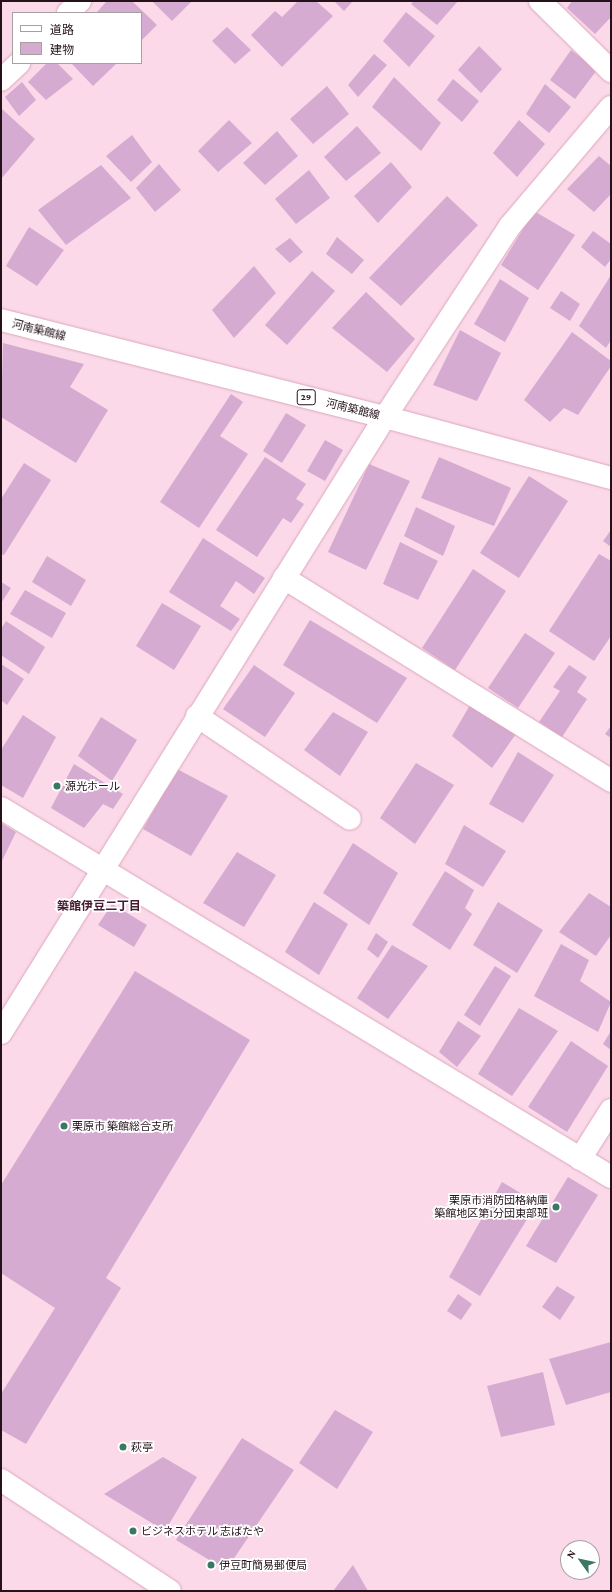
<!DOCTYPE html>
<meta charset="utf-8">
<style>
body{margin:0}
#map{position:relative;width:612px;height:1592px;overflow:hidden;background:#fbd9e8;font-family:"Crimson Pro","Noto Sans JP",serif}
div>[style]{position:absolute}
.building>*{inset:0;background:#d6abd1}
.roads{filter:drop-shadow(0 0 1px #dca6be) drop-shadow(0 0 1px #dca6be)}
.minor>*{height:22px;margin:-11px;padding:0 11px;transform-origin:11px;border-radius:11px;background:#fff}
.major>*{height:22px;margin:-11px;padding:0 11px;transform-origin:11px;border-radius:11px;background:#fff}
.dots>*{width:11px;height:11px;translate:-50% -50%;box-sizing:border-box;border:2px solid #fff;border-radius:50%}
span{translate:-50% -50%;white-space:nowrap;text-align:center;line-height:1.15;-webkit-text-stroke:3.5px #fff;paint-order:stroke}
.shield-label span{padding:1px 3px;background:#fff;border:1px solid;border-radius:3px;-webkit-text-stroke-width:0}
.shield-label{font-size:10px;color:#24111a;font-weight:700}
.street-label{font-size:11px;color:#24111a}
.poi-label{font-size:11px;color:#24111a}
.left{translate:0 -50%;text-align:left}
.right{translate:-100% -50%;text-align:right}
.neighbourhood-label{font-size:12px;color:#461c31;font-weight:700}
.frame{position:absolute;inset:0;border:2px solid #24111a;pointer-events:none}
.legend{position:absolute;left:12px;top:12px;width:130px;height:52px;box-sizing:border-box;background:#fff;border:1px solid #a7a0a3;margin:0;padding:5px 7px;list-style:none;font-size:12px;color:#24111a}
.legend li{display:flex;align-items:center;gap:8px;height:20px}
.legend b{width:20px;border:1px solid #a7a0a3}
.north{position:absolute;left:560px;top:1540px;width:40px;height:40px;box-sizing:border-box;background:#fff;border:1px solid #a7a0a3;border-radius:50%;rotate:303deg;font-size:11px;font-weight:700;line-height:16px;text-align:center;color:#24111a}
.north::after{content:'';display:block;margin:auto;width:14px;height:18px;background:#3a7864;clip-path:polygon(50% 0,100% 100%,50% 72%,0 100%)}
</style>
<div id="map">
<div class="building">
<i style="clip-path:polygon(107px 1px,132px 1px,157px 25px,141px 41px,141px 13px,96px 13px)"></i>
<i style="clip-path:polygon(152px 1px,192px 1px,172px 21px)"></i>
<i style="clip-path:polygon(298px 1px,316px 1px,333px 16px,282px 67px,251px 35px,275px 11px,282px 17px)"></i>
<i style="clip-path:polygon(334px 1px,353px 1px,344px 11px)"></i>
<i style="clip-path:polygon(414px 1px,458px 1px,437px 25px,411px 4px)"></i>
<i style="clip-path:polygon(572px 1px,608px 1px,611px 4px,611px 17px,595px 34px,567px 8px)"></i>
<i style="clip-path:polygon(406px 12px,435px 36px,409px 67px,383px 41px)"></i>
<i style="clip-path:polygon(227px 27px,251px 50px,235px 64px,212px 41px)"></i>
<i style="clip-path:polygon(479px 46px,502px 69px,481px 93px,458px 70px)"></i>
<i style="clip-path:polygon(571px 50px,597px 70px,575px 99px,550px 80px)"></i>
<i style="clip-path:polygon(374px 54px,387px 65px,358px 97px,348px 85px)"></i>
<i style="clip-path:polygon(47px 63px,57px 63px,73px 79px,46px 100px,28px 82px)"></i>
<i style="clip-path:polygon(71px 63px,117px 63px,93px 86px)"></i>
<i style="clip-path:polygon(394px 77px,441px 123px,421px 151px,372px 107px)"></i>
<i style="clip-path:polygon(453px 79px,479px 101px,462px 122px,437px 100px)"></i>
<i style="clip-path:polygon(22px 82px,36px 100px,19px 116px,5px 97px)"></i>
<i style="clip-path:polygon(545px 84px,571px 107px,549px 133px,526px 114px)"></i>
<i style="clip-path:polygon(327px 86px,349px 114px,313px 144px,290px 119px)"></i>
<i style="clip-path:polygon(2px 109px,35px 139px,1px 179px,1px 110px)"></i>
<i style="clip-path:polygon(229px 120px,252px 143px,218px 172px,198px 151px)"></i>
<i style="clip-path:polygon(519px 120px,545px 144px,517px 177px,493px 153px)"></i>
<i style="clip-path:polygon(357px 126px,381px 153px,346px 181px,324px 157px)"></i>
<i style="clip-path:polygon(277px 131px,298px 156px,265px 185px,243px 163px)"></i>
<i style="clip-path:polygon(132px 135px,152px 162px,131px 182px,106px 156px)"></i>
<i style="clip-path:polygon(599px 156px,611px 166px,611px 194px,594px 212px,567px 189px)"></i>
<i style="clip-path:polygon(391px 162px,412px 187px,378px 223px,354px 196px)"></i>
<i style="clip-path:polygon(159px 164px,181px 190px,155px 212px,136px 188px)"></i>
<i style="clip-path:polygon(101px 165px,131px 198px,66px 245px,38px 210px)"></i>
<i style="clip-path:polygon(309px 170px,330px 198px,296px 224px,275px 199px)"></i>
<i style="clip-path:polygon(447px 196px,478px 225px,401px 306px,369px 278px)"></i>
<i style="clip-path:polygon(534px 211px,575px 235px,538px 290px,501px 265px)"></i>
<i style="clip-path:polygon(29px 227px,64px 250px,37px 286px,6px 266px)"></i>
<i style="clip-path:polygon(593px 231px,611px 244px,611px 259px,605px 267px,581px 247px)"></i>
<i style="clip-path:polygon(337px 237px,364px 260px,352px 274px,326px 254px)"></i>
<i style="clip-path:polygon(290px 238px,303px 252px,290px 263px,275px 249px)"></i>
<i style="clip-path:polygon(254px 266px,276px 293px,234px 338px,212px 310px)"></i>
<i style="clip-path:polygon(312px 271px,335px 291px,287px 345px,265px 325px)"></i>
<i style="clip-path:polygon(611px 275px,611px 340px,606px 348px,579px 326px)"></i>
<i style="clip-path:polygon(500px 279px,529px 298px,505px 342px,474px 324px)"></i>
<i style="clip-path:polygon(561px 291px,580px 304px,570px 321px,550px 308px)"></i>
<i style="clip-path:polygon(366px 292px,415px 339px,387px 372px,332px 328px)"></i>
<i style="clip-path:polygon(460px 330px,501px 353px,477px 401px,433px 385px)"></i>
<i style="clip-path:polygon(572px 332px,611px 361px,611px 366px,578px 415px,564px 408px,550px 422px,524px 400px)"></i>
<i style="clip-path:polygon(3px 343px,84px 364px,70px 387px,108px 410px,76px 463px,1px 417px)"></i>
<i style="clip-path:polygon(231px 394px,243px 402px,220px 436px,248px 454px,199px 528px,160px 502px)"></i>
<i style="clip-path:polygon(286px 413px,306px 425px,282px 463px,263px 451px)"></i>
<i style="clip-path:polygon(325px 440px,343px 450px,325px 481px,307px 471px)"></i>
<i style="clip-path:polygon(265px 457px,306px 484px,296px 499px,304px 504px,291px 523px,283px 518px,257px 557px,216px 530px)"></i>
<i style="clip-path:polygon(439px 457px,511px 488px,494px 526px,421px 498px)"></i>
<i style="clip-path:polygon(24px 463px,51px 480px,4px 555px,1px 554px,1px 499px)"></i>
<i style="clip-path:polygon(369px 464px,410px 481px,366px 570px,328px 552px)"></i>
<i style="clip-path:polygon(529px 476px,568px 501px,519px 578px,480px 553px)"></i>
<i style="clip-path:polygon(416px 507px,455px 526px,443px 556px,404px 536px)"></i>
<i style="clip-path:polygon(611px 530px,611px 547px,603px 541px)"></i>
<i style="clip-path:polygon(203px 538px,265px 578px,254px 594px,236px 581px,220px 606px,240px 619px,231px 631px,169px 592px)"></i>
<i style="clip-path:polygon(400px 542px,438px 561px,418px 600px,383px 584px)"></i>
<i style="clip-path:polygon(599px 554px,611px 561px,611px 636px,594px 661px,549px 631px)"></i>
<i style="clip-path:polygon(47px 556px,86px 580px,71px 606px,32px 582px)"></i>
<i style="clip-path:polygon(473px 569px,506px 591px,455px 670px,422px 648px)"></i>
<i style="clip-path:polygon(1px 582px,11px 588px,1px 603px)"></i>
<i style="clip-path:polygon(25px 590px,66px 613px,52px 638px,10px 614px)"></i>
<i style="clip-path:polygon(162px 603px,201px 626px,174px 670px,136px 646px)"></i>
<i style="clip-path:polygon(310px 620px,407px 678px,377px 723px,283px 665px)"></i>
<i style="clip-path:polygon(6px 621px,45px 647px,29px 674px,1px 655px,1px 629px)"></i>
<i style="clip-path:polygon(525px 633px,555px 653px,518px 708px,488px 688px)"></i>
<i style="clip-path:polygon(1px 664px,24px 679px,7px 705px,1px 700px)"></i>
<i style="clip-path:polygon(254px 665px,295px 693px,265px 737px,223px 709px)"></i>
<i style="clip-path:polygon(569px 665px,587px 677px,577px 692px,587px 699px,562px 737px,539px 722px,560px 691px,553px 687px)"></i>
<i style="clip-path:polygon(470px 705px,516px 734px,492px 768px,452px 736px)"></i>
<i style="clip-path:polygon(333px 712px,368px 732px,340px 776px,304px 750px)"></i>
<i style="clip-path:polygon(23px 715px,56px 737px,23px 798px,1px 785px,1px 750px)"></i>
<i style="clip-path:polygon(101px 717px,137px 740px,112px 781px,78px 756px)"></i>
<i style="clip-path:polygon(611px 726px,611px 738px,605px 734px)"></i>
<i style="clip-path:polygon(518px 752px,554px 775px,523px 823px,489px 804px)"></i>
<i style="clip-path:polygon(416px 763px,454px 785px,415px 844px,380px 818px)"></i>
<i style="clip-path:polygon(74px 764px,123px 794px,113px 809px,103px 804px,84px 828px,51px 808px)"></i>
<i style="clip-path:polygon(177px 769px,228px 796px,191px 856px,143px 829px)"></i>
<i style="clip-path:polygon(1px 823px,16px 832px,1px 863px)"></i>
<i style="clip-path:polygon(464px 825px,506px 851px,483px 887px,445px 864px)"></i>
<i style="clip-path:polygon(353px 843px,398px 873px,369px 925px,323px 893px)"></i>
<i style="clip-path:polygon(237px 852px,276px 875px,244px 927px,203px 903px)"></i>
<i style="clip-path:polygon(445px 871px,474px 890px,465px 908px,472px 914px,450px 950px,412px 925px)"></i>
<i style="clip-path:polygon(589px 893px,611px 907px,611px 935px,596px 956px,559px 932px)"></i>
<i style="clip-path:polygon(314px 902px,348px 924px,319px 975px,285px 952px)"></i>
<i style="clip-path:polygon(498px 902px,543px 930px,517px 973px,473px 945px)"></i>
<i style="clip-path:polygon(112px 904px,147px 925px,134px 947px,98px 925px)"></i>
<i style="clip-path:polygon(376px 933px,388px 942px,378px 958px,367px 949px)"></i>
<i style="clip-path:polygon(561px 944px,589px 960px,580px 981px,611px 1002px,598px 1032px,534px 996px)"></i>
<i style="clip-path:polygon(392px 945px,428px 966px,388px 1019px,357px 998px)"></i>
<i style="clip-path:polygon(495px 966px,511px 976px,480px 1026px,464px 1015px)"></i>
<i style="clip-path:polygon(135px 971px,250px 1040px,106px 1278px,121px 1288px,26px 1444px,1px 1430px,1px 1394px,55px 1308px,1px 1273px,1px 1185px)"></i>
<i style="clip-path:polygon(519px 1008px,558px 1031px,512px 1096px,478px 1074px)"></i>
<i style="clip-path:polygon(458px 1021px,481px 1036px,457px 1067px,439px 1052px)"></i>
<i style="clip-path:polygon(611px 1031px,611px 1050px,603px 1044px)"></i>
<i style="clip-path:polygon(571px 1041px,608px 1066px,567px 1132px,528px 1107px)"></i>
<i style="clip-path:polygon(568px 1177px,598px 1195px,556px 1263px,526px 1246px)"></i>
<i style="clip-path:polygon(502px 1182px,537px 1203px,480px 1296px,449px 1277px)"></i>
<i style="clip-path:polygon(557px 1286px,575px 1297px,560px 1320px,542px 1307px)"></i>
<i style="clip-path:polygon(458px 1294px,472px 1304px,461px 1320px,447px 1311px)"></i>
<i style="clip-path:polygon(611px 1342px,611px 1392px,566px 1405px,549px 1359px)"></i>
<i style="clip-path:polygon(543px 1372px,555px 1425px,501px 1437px,487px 1386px)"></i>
<i style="clip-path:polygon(335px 1410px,373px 1432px,337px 1489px,299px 1463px)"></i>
<i style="clip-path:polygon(242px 1438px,294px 1470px,226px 1570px,176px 1540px)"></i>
<i style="clip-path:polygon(163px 1457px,197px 1477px,165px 1531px,104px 1494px)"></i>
<i style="clip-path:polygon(353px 1565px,368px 1591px,333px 1591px)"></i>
</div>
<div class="roads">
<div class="minor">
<i style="left:540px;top:1px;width:100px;rotate:44.6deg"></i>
<i style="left:68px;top:13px;width:17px;rotate:-45deg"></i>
<i style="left:1px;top:80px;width:25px;rotate:-43deg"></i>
<i style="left:284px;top:578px;width:385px;rotate:31.8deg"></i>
<i style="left:197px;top:716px;width:184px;rotate:33.9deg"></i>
<i style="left:1px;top:808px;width:713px;rotate:31.17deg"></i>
<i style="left:1px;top:1033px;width:726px;rotate:-58.06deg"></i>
<i style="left:385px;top:417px;width:228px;rotate:-56.8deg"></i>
<i style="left:510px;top:226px;width:156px;rotate:-49.7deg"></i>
<i style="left:580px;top:1159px;width:58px;rotate:-57.7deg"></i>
<i style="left:1px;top:1480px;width:202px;rotate:33.3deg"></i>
</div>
<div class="major">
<i style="left:1px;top:320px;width:396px;rotate:14.2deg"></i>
<i style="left:385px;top:417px;width:234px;rotate:15.1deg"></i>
</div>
</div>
<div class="dots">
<i style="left:57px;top:786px;background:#3a7864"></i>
<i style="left:64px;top:1126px;background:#3a7864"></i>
<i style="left:556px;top:1207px;background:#3a7864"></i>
<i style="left:123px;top:1447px;background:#3a7864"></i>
<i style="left:133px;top:1531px;background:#3a7864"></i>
<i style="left:211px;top:1565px;background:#3a7864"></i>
</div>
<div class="shield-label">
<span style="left:306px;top:397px">29</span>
</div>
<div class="street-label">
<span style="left:39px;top:330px;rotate:14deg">河南築館線</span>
<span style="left:353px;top:409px;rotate:14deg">河南築館線</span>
</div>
<div class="poi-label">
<span class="left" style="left:65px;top:786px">源光ホール</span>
<span class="left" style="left:72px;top:1126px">栗原市 築館総合支所</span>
<span class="right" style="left:548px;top:1207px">栗原市消防団格納庫<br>築館地区第1分団東部班</span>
<span class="left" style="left:131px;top:1447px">萩亭</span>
<span class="left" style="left:141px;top:1531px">ビジネスホテル 志ばたや</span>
<span class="left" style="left:219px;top:1565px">伊豆町簡易郵便局</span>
</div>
<div class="neighbourhood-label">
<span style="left:99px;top:907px">築館伊豆二丁目</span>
</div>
<div class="frame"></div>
<ul class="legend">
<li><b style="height:5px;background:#fff"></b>道路</li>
<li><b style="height:11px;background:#d6abd1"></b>建物</li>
</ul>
<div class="north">N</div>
</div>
